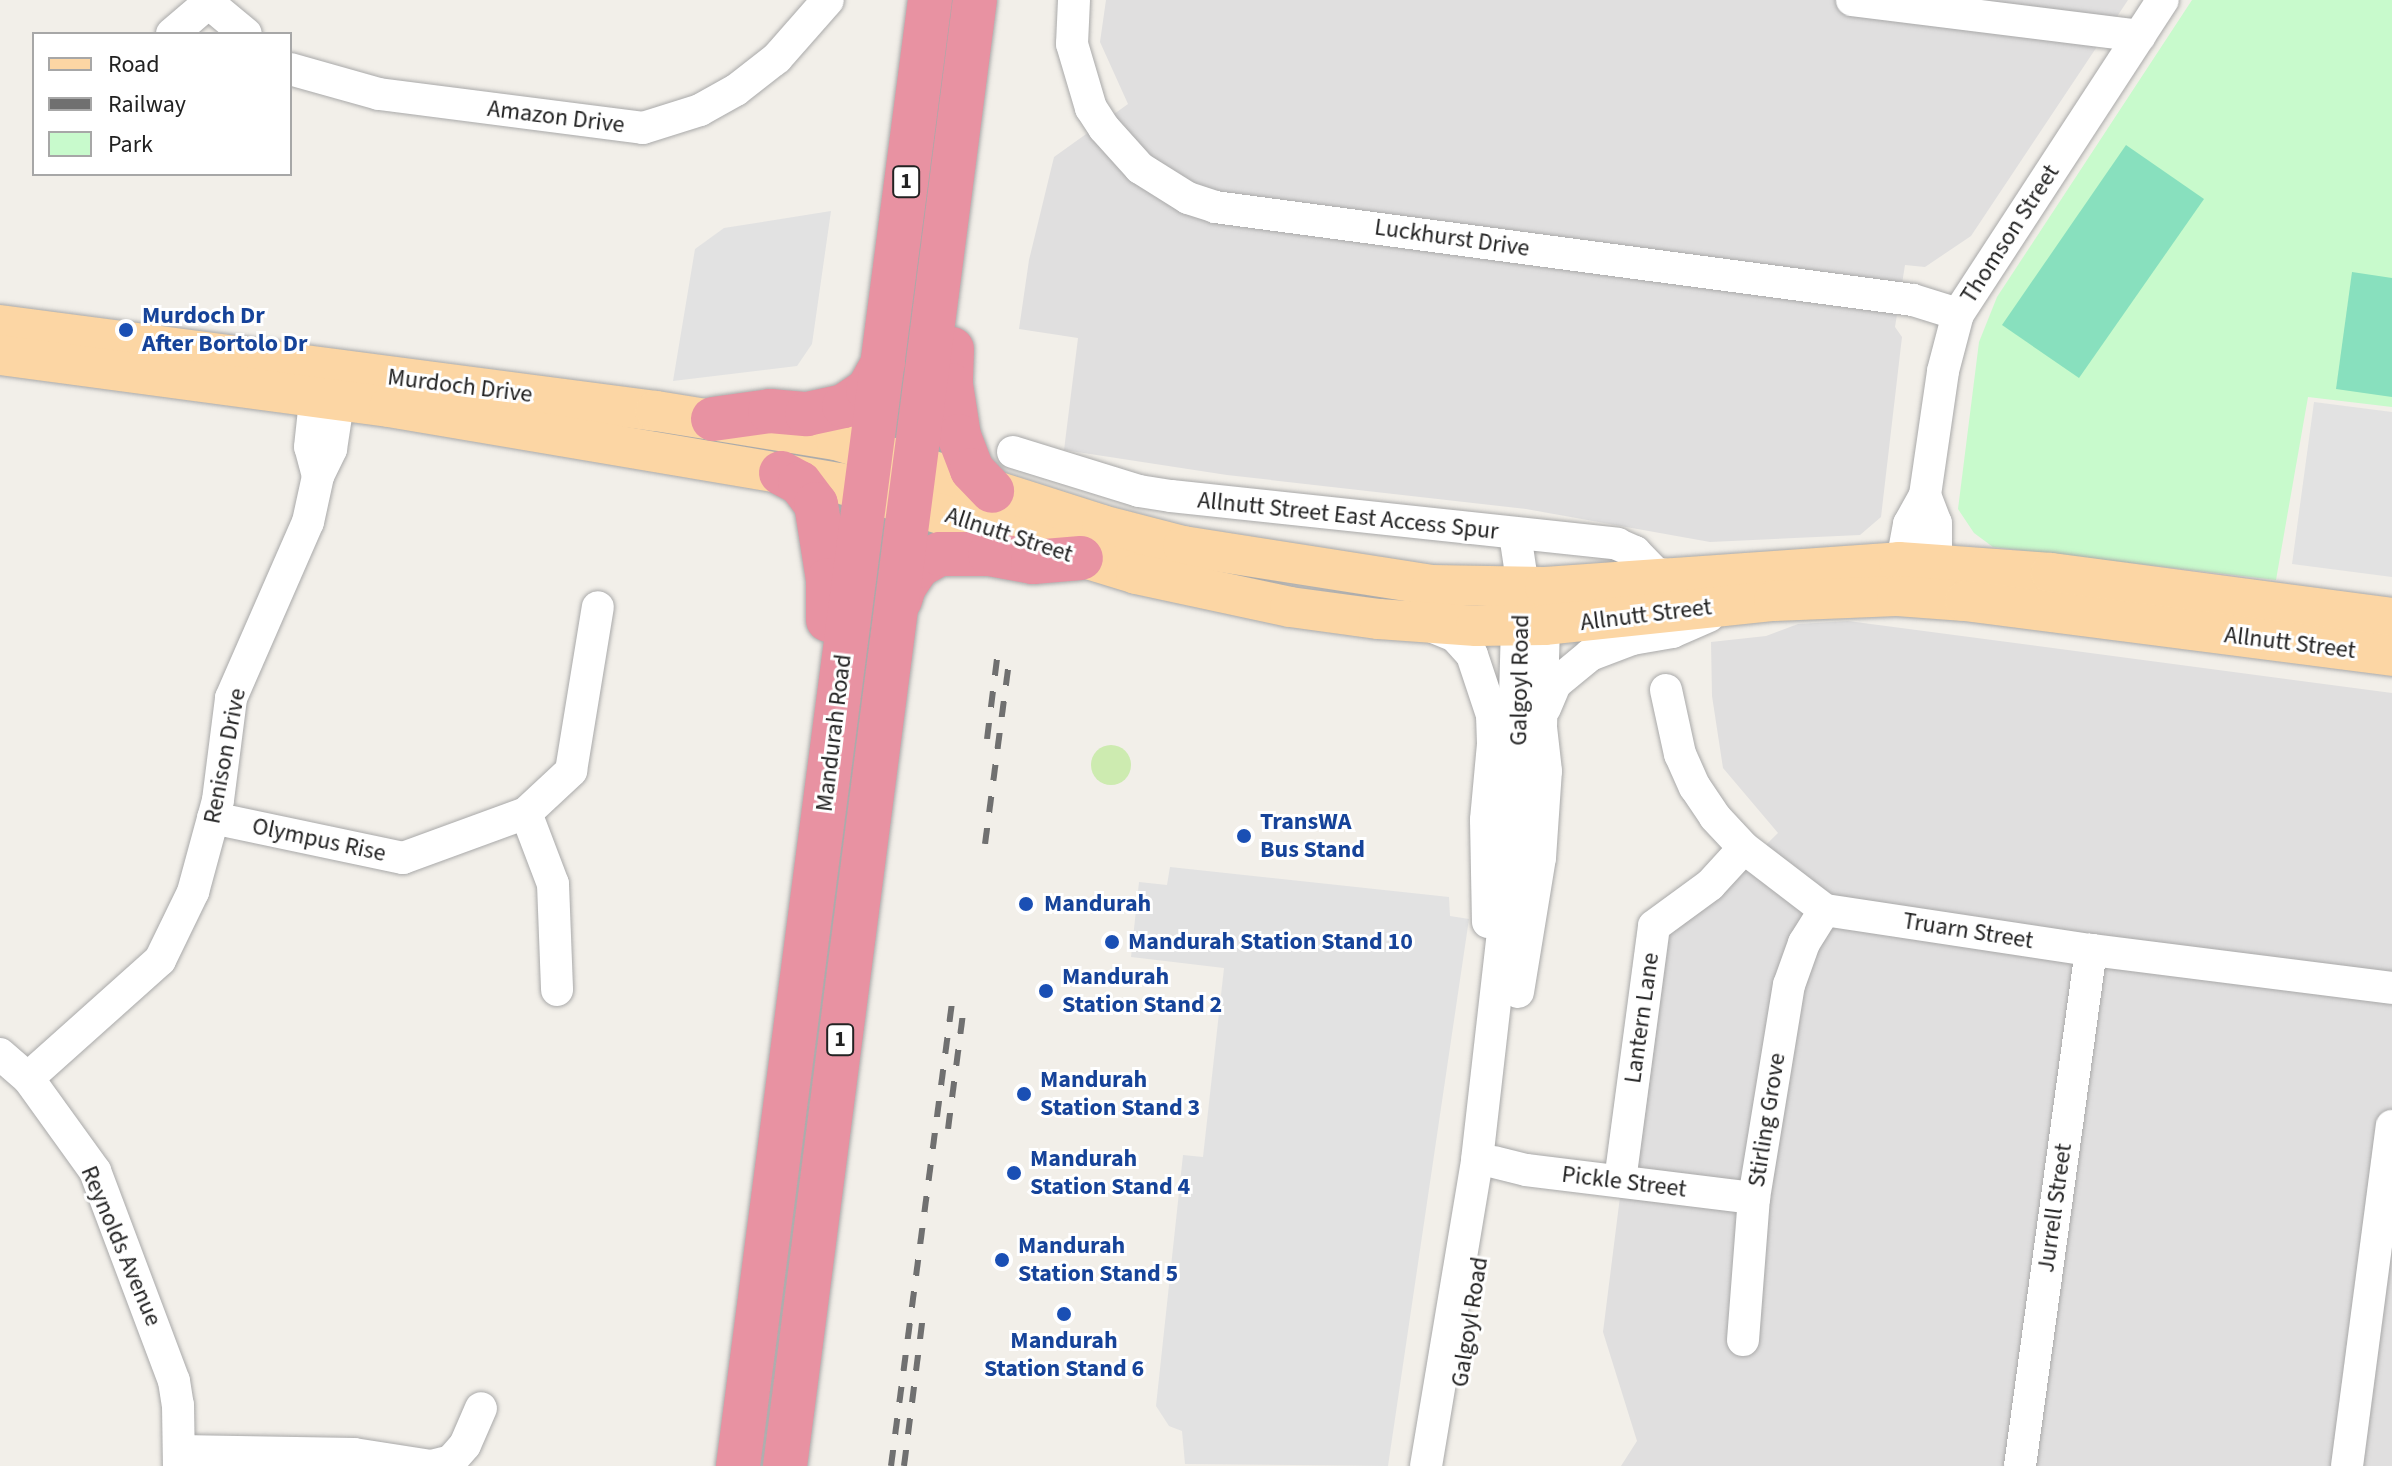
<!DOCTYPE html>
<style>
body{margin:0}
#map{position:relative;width:2392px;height:1466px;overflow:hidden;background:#f2efe9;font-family:"Source Sans 3",sans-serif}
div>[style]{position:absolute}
.residential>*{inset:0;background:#e0dfdf}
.grass>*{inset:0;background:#cdebb0}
.round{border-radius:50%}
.park>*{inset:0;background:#c8facc}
.pitch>*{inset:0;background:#88e0be}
.parking>*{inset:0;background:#e2e2e2}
.roads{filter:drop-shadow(0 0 2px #a9a9a9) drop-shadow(0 0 2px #a9a9a9)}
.minor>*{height:32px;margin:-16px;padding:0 16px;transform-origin:16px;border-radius:16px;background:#fff}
.major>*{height:40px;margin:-20px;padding:0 20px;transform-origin:20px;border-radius:20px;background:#fcd6a4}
.highway>*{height:44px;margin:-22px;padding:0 22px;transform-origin:22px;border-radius:22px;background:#e892a2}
.rail>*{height:6px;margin-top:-3px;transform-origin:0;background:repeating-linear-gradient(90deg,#707070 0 16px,transparent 0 32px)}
.dots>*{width:22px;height:22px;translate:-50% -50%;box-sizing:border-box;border:4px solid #fff;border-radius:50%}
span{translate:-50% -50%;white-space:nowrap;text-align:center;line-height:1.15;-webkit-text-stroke:6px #fff;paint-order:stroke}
.shield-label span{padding:2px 6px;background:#fff;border:2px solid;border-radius:6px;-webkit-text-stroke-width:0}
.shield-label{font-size:22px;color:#222;font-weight:700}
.street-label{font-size:24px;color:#222}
.transit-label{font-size:24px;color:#164399;font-weight:700}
.left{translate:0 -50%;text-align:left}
.legend{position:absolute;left:32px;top:32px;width:260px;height:144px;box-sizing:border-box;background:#fff;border:2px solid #a7a7a7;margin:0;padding:10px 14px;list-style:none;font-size:24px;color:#222}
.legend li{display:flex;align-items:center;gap:16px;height:40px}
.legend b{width:40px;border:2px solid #a7a7a7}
</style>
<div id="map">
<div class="residential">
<i style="clip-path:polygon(1106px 0,2128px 0,1971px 236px,1925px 267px,1905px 265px,1895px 327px,1902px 337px,1881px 517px,1860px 535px,1710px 542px,1526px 509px,1227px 475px,1064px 450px,1078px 338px,1019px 329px,1029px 260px,1054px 157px,1128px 104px,1100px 42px)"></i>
<i style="clip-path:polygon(1848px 621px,2392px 693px,2392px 1466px,1621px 1466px,1637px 1441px,1603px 1332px,1654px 926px,1725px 885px,1778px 833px,1723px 768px,1712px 696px,1711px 642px,1766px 636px,1798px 624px)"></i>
</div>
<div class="grass">
<i class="round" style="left:1091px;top:745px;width:40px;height:40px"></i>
</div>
<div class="park">
<i style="clip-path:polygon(2192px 0,2392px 0,2392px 407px,2308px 397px,2276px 580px,1993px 547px,1974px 533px,1958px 509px,1979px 342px,1997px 297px)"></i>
</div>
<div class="pitch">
<i style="clip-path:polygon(2126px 145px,2204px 199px,2079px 378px,2002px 325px)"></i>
<i style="clip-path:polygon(2352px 272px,2392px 278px,2392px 397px,2336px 389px)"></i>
</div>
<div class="parking">
<i style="clip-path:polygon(831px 211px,812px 344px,797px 366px,673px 381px,695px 249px,724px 228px)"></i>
<i style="clip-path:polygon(2314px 402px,2392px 412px,2392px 577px,2292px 564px)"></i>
<i style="clip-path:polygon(1170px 867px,1449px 897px,1450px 916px,1469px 919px,1388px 1466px,1185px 1464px,1182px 1431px,1169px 1426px,1156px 1406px,1183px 1155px,1203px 1157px,1224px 968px,1131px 957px,1139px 882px,1167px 885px)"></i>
</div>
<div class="roads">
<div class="minor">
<i style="left:205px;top:0;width:53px;rotate:39.7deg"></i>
<i style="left:1074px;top:0;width:44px;rotate:92.6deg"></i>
<i style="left:1072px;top:44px;width:67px;rotate:73.5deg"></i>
<i style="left:1091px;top:108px;width:24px;rotate:57deg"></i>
<i style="left:1104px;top:128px;width:54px;rotate:48deg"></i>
<i style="left:1140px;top:168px;width:57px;rotate:32deg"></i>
<i style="left:1188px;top:198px;width:28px;rotate:18deg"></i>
<i style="left:1215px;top:207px;width:704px;rotate:7.59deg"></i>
<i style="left:1913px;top:300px;width:47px;rotate:17.3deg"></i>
<i style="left:1852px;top:0;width:290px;rotate:7.1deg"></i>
<i style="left:172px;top:34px;width:46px;rotate:-40.6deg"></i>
<i style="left:290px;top:69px;width:92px;rotate:15.7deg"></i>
<i style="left:379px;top:94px;width:266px;rotate:7.3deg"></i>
<i style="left:643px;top:128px;width:60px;rotate:-17.5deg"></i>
<i style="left:700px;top:110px;width:41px;rotate:-29.1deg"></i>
<i style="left:736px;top:90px;width:52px;rotate:-38deg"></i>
<i style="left:777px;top:58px;width:77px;rotate:-48.7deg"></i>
<i style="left:1013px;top:452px;width:132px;rotate:17.2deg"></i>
<i style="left:1139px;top:491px;width:32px;rotate:9deg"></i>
<i style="left:1171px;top:496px;width:449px;rotate:6.1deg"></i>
<i style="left:1617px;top:544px;width:20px;rotate:24deg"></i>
<i style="left:1635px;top:552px;width:29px;rotate:46deg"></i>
<i style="left:1655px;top:573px;width:22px;rotate:10deg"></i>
<i style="left:318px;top:476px;width:30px;rotate:-105deg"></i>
<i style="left:310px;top:447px;width:74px;rotate:-83.8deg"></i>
<i style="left:1925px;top:495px;width:30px;rotate:69deg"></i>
<i style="left:1936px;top:523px;width:66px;rotate:90deg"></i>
<i style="left:1898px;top:583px;width:60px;rotate:-79.4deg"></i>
<i style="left:1909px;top:524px;width:33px;rotate:-61deg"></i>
<i style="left:1925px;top:495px;width:125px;rotate:-81.7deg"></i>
<i style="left:1943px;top:371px;width:59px;rotate:-75.3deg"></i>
<i style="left:1958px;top:314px;width:375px;rotate:-56.9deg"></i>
<i style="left:1428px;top:625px;width:29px;rotate:22deg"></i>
<i style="left:1455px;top:636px;width:25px;rotate:48deg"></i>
<i style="left:1472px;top:655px;width:63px;rotate:71.6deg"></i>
<i style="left:1492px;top:715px;width:29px;rotate:88deg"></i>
<i style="left:1493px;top:744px;width:76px;rotate:95.3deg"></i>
<i style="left:1486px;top:820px;width:102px;rotate:88.9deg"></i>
<i style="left:1666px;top:690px;width:66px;rotate:77.7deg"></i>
<i style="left:1680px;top:754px;width:36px;rotate:66deg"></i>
<i style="left:1695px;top:787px;width:36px;rotate:56deg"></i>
<i style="left:1715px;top:817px;width:42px;rotate:46.9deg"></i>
<i style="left:1744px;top:848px;width:102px;rotate:37.4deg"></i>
<i style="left:1825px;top:910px;width:269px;rotate:8.6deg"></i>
<i style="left:2091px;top:950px;width:303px;rotate:7.2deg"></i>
<i style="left:1545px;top:708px;width:26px;rotate:-67deg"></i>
<i style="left:1555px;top:684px;width:45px;rotate:-39.6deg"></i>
<i style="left:1590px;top:655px;width:45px;rotate:-20.9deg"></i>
<i style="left:1632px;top:639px;width:41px;rotate:-9.9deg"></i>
<i style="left:1672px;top:632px;width:40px;rotate:-23.4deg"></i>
<i style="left:526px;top:813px;width:76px;rotate:69.2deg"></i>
<i style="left:553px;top:884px;width:106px;rotate:87.8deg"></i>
<i style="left:213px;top:818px;width:194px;rotate:11.9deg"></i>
<i style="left:403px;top:858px;width:131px;rotate:-20.1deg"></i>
<i style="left:526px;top:813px;width:62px;rotate:-43deg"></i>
<i style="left:571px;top:771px;width:166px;rotate:-80.7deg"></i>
<i style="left:1518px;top:992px;width:136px;rotate:-80.7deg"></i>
<i style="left:1540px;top:858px;width:87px;rotate:-86.1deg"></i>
<i style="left:1546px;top:771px;width:44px;rotate:-96.5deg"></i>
<i style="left:1541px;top:727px;width:102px;rotate:-88.3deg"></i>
<i style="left:1544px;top:625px;width:24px;rotate:-120deg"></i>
<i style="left:0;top:1054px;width:37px;rotate:41deg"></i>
<i style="left:28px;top:1078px;width:115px;rotate:54.2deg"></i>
<i style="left:95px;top:1171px;width:224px;rotate:69.4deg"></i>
<i style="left:174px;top:1381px;width:24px;rotate:81deg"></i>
<i style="left:178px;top:1405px;width:61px;rotate:89.1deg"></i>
<i style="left:28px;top:1078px;width:177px;rotate:-41.8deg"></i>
<i style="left:160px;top:960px;width:76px;rotate:-64.1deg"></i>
<i style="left:193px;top:892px;width:95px;rotate:-74.8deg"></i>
<i style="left:218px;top:800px;width:103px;rotate:-82.7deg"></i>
<i style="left:231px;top:698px;width:192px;rotate:-66.4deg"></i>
<i style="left:308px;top:522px;width:47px;rotate:-77.7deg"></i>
<i style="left:318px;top:476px;width:30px;rotate:-64deg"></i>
<i style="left:331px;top:449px;width:73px;rotate:-81.3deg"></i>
<i style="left:1494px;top:1162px;width:33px;rotate:14deg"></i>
<i style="left:1526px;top:1170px;width:230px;rotate:7deg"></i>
<i style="left:1620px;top:1181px;width:257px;rotate:-82.4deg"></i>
<i style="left:1654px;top:926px;width:69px;rotate:-36.2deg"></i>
<i style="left:1710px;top:885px;width:50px;rotate:-47.4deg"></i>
<i style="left:1743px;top:1340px;width:142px;rotate:-85.6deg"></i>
<i style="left:1754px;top:1198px;width:216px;rotate:-80.7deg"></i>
<i style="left:1789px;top:985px;width:45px;rotate:-70.3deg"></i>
<i style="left:1804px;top:943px;width:39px;rotate:-58deg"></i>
<i style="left:180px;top:1451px;width:174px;rotate:1deg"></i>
<i style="left:354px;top:1454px;width:78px;rotate:8.9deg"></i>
<i style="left:431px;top:1466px;width:21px;rotate:-14deg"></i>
<i style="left:451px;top:1461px;width:21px;rotate:-49deg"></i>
<i style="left:465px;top:1445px;width:40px;rotate:-66.6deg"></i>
<i style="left:1426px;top:1466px;width:310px;rotate:-80.5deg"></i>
<i style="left:1477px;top:1160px;width:308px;rotate:-83.5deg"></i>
<i style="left:1512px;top:854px;width:119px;rotate:-86.2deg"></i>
<i style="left:1520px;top:735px;width:38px;rotate:-97deg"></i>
<i style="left:1515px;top:697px;width:71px;rotate:-88.4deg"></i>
<i style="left:1517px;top:626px;width:39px;rotate:-81deg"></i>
<i style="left:1523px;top:587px;width:54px;rotate:-98.6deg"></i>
<i style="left:2020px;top:1466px;width:521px;rotate:-82.17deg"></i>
<i style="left:2347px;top:1466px;width:343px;rotate:-82.5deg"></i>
</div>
<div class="major">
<i style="left:0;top:325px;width:662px;rotate:7.47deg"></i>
<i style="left:656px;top:411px;width:182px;rotate:9.2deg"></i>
<i style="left:836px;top:440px;width:279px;rotate:17.7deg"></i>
<i style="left:1102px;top:525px;width:84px;rotate:14.5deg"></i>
<i style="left:1183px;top:546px;width:252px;rotate:8.9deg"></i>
<i style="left:1432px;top:585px;width:113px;rotate:1deg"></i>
<i style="left:1545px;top:587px;width:355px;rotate:-4deg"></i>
<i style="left:1899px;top:562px;width:152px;rotate:4.1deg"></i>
<i style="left:2051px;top:573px;width:344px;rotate:7.5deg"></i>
<i style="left:0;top:355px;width:392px;rotate:7.6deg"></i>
<i style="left:389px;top:407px;width:456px;rotate:9.6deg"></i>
<i style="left:839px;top:483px;width:311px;rotate:17deg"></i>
<i style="left:1136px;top:574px;width:157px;rotate:12.1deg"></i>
<i style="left:1290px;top:607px;width:90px;rotate:7.7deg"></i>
<i style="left:1379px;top:619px;width:97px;rotate:4.1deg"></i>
<i style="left:1476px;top:626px;width:68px;rotate:-0.8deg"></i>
<i style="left:1544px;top:625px;width:231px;rotate:-6deg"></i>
<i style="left:1774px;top:601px;width:123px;rotate:-2.3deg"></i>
<i style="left:1897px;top:596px;width:68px;rotate:4.2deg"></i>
<i style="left:1965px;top:601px;width:431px;rotate:7.3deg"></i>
</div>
<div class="highway">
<i style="left:952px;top:349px;width:36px;rotate:92deg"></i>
<i style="left:951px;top:385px;width:52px;rotate:81.1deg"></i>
<i style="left:959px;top:436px;width:36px;rotate:69deg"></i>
<i style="left:972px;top:470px;width:29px;rotate:46deg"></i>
<i style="left:713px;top:419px;width:58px;rotate:-8deg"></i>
<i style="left:770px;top:411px;width:37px;rotate:5deg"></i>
<i style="left:807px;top:414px;width:38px;rotate:-12deg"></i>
<i style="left:844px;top:406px;width:29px;rotate:-34deg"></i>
<i style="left:868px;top:390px;width:31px;rotate:-61deg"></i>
<i style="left:781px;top:473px;width:21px;rotate:28deg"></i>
<i style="left:800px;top:483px;width:26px;rotate:53deg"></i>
<i style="left:816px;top:504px;width:77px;rotate:81deg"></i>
<i style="left:828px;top:580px;width:40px;rotate:90deg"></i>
<i style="left:900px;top:600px;width:14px;rotate:-73deg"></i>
<i style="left:904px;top:587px;width:25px;rotate:-56deg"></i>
<i style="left:918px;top:566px;width:25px;rotate:-29deg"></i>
<i style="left:940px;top:554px;width:50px"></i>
<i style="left:990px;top:554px;width:44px;rotate:10.5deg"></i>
<i style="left:1033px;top:562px;width:48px;rotate:-4.8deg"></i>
<i style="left:738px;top:1466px;width:1479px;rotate:-82.54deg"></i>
<i style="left:785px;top:1466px;width:1478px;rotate:-82.62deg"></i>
</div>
</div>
<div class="rail">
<i style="left:987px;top:739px;width:81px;rotate:-82.9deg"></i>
<i style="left:985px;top:844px;width:185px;rotate:-82.5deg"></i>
<i style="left:948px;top:1129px;width:124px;rotate:-82.6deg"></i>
<i style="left:891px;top:1466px;width:465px;rotate:-82.5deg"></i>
<i style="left:904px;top:1466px;width:151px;rotate:-82.8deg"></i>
</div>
<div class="dots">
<i style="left:126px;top:330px;background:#1a4fb4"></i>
<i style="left:1244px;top:836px;background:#1a4fb4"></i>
<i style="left:1026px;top:904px;background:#1a4fb4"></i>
<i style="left:1112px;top:942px;background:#1a4fb4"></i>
<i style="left:1046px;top:991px;background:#1a4fb4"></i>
<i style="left:1024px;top:1094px;background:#1a4fb4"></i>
<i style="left:1014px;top:1173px;background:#1a4fb4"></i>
<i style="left:1002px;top:1260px;background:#1a4fb4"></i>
<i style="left:1064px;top:1314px;background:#1a4fb4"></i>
</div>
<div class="shield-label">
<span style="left:906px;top:182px">1</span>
<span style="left:840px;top:1040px">1</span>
</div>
<div class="street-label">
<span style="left:556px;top:117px;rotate:7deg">Amazon Drive</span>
<span style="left:2010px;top:234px;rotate:-57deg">Thomson Street</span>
<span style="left:1452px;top:238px;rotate:8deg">Luckhurst Drive</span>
<span style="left:460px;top:386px;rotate:7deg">Murdoch Drive</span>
<span style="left:1348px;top:516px;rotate:6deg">Allnutt Street East Access Spur</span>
<span style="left:1009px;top:535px;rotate:18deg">Allnutt Street</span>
<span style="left:1646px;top:615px;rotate:-7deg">Allnutt Street</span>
<span style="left:2290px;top:643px;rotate:7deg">Allnutt Street</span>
<span style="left:1520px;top:680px;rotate:-89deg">Galgoyl Road</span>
<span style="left:834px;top:733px;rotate:-83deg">Mandurah Road</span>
<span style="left:225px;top:756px;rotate:-79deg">Renison Drive</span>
<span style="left:319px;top:840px;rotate:12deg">Olympus Rise</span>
<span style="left:1968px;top:931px;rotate:9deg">Truarn Street</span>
<span style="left:1642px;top:1018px;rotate:-82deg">Lantern Lane</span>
<span style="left:1767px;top:1120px;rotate:-81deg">Stirling Grove</span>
<span style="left:1624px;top:1182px;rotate:7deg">Pickle Street</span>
<span style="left:2055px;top:1208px;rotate:-82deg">Jurrell Street</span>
<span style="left:121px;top:1246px;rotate:67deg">Reynolds Avenue</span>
<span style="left:1470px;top:1322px;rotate:-81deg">Galgoyl Road</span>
</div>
<div class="transit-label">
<span class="left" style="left:142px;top:330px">Murdoch Dr<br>After Bortolo Dr</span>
<span class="left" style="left:1260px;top:836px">TransWA<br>Bus Stand</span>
<span class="left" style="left:1044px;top:904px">Mandurah</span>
<span class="left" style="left:1128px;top:942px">Mandurah Station Stand 10</span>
<span class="left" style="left:1062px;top:991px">Mandurah<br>Station Stand 2</span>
<span class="left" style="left:1040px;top:1094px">Mandurah<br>Station Stand 3</span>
<span class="left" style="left:1030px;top:1173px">Mandurah<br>Station Stand 4</span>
<span class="left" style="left:1018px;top:1260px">Mandurah<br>Station Stand 5</span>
<span style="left:1064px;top:1355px">Mandurah<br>Station Stand 6</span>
</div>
<ul class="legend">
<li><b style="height:10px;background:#fcd6a4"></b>Road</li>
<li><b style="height:10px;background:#707070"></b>Railway</li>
<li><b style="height:22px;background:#c8facc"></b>Park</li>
</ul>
</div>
